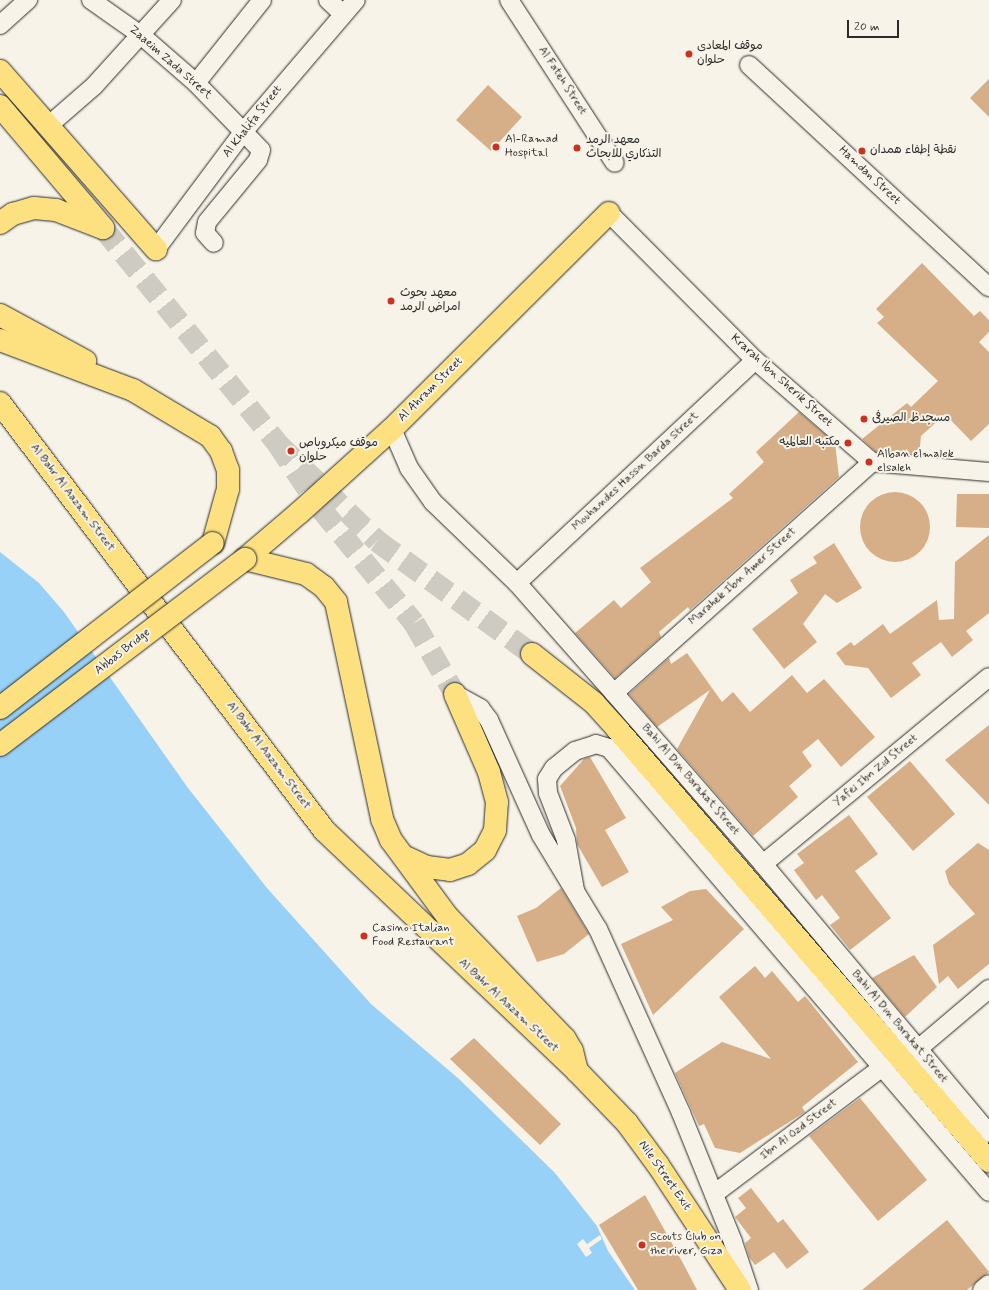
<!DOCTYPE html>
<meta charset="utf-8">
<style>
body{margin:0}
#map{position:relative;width:989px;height:1290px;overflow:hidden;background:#f7f3e8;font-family:Mynerve,"Playpen Sans Arabic",sans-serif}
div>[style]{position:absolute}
.water>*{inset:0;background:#97d1f7}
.pier>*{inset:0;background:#f7f3e8}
.building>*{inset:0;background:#d6ae87}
.round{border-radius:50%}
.major-tunnel>*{height:22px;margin-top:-11px;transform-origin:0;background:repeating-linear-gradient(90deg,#cecbc2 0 22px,transparent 0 33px)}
.highway-tunnel>*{height:22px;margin-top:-11px;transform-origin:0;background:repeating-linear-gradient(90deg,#cecbc2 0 22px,transparent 0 33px)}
.roads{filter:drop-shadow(0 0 1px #2b2b2b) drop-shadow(0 0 1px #2b2b2b)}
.minor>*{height:18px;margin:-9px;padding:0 9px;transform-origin:9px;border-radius:9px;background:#f7f3e8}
.major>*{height:22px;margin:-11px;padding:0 11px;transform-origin:11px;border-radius:11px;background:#fde080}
.highway>*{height:22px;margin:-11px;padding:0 11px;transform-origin:11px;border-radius:11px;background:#fde080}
.bridges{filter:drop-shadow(0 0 1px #2b2b2b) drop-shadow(0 0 1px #2b2b2b)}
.highway-bridge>*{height:22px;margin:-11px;padding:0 11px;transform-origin:11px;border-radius:11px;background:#fde080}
.dots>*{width:11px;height:11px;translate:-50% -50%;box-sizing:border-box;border:2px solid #f7f3e8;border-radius:50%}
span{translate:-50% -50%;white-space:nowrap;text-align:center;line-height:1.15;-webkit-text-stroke:4px #f7f3e8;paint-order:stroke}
.poi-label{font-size:12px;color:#2b2b2b}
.left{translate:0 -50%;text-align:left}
.right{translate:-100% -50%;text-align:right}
.street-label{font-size:12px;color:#2b2b2b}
.scale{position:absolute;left:847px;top:20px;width:52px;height:18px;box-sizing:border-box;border:2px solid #2b2b2b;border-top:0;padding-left:5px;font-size:12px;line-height:14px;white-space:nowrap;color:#2b2b2b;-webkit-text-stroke:3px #f7f3e8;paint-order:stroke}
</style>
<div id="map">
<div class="water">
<i style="clip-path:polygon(0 552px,39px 583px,64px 612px,188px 788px,267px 888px,371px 1004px,459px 1079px,555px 1173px,597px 1226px,608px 1251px,635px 1290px,0 1290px)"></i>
</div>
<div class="pier">
<i style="clip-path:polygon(600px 1235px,602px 1239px,589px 1248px,592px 1253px,586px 1257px,577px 1244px,583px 1239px,587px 1244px)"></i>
</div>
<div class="building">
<i style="clip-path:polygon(989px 79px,989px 117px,970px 98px)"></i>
<i style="clip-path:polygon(488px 85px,522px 117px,491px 151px,456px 120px)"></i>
<i style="clip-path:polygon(922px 263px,974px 316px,980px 311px,989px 320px,989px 332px,979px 342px,989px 352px,989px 424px,971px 441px,945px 414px,921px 436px,919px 456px,876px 452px,862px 439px,907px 403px,911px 407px,938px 381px,877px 323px,884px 317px,876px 309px)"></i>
<i style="clip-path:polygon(799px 412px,835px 443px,839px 477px,690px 610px,688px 607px,659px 632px,661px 637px,615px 678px,575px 633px,614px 600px,621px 608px,651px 582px,640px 568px,733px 498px,729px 494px,764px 462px,756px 452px)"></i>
<i class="round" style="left:860px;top:492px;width:70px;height:70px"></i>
<i style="clip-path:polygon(957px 494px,989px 494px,989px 528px,956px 527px)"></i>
<i style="clip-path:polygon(989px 535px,989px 613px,966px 631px,973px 640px,952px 657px,941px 642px,912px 663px,921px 675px,891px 698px,868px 668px,845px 665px,836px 653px,851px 642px,854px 646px,883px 624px,890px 634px,937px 600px,939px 620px,954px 619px,955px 562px)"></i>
<i style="clip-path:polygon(834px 543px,862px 588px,837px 603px,825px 594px,803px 624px,817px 642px,784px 669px,752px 629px,798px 593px,790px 580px,817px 563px,813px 557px)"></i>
<i style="clip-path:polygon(687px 653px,722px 702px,733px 692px,750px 712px,792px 675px,807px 693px,824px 679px,875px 737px,841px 767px,818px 739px,802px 752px,812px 766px,789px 786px,798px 797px,753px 836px,677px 749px,710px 690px,657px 727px,629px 694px,669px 658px,671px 664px)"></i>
<i style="clip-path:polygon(989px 725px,989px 805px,945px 760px)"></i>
<i style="clip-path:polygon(590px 757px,626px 818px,605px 830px,629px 872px,602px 887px,577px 844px,576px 828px,560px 786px,584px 759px)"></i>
<i style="clip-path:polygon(910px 761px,955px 814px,913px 851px,867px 797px)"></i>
<i style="clip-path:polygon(849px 815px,878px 854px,855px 871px,891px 918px,850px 950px,830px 925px,840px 918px,822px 895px,816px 900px,794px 870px,804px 863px,797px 854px)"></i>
<i style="clip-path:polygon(978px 843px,989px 850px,989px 964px,958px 989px,948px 976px,939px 984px,933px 945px,975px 914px,949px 884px,945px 871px)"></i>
<i style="clip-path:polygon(561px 888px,589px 934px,564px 954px,537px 962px,517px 916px,536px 908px)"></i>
<i style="clip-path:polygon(706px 889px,744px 929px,653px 1015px,621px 944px,673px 920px,661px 907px,690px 891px)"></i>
<i style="clip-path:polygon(914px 955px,937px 987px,905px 1017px,872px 978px)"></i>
<i style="clip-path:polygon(755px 966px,765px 978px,772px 971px,798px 1002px,805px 996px,858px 1062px,802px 1107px,805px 1112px,740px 1153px,715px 1148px,704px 1124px,699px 1126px,675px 1073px,722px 1042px,771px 1059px,719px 997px)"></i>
<i style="clip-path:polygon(474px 1038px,561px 1124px,540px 1145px,450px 1059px)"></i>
<i style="clip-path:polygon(860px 1098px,927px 1180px,878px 1221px,809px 1136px)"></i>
<i style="clip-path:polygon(751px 1188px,778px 1223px,783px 1219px,809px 1252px,787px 1269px,774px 1252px,755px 1265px,749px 1257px,745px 1243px,751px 1238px,735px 1217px,746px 1208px,738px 1198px)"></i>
<i style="clip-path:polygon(645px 1195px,684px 1265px,697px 1290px,638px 1290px,599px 1225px)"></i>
<i style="clip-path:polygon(947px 1220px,989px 1272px,967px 1290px,862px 1290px)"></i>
</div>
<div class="major-tunnel">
<i style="left:103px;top:228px;width:277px;rotate:51deg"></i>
<i style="left:277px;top:443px;width:140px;rotate:44.4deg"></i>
<i style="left:377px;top:541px;width:192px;rotate:36.1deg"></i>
</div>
<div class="highway-tunnel">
<i style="left:277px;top:443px;width:79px;rotate:56.3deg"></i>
<i style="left:321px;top:509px;width:147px;rotate:50.8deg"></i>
<i style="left:414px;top:623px;width:82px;rotate:60deg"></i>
</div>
<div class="roads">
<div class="minor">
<i style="left:91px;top:0;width:62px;rotate:35.2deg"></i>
<i style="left:142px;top:36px;width:72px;rotate:41deg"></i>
<i style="left:196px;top:83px;width:93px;rotate:45.9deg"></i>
<i style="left:261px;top:150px;width:10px;rotate:107deg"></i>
<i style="left:258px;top:160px;width:80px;rotate:129.4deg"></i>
<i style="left:207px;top:222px;width:11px;rotate:100deg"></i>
<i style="left:205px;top:233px;width:13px;rotate:48deg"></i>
<i style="left:328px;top:0;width:21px;rotate:43deg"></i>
<i style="left:509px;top:0;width:194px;rotate:57deg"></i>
<i style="left:0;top:25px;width:38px;rotate:-42deg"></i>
<i style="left:749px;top:65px;width:327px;rotate:42.8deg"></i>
<i style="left:196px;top:83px;width:106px;rotate:-51.5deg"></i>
<i style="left:48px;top:126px;width:61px;rotate:-41deg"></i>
<i style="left:94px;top:86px;width:116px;rotate:-47.8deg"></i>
<i style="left:609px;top:213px;width:207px;rotate:45.2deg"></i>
<i style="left:755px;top:360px;width:155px;rotate:41.1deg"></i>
<i style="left:872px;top:462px;width:117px;rotate:4.9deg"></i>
<i style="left:156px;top:249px;width:147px;rotate:-53.3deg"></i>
<i style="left:244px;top:131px;width:172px;rotate:-49.5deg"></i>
<i style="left:392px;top:429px;width:43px;rotate:66.4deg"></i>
<i style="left:409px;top:468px;width:42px;rotate:54.8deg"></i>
<i style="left:433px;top:502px;width:117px;rotate:44deg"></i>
<i style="left:517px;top:583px;width:147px;rotate:48.6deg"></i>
<i style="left:614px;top:693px;width:227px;rotate:48.9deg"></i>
<i style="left:763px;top:864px;width:351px;rotate:50deg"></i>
<i style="left:517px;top:583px;width:326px;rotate:-43.1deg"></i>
<i style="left:614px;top:693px;width:346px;rotate:-41.8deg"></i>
<i style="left:455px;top:694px;width:29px;rotate:29deg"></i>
<i style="left:480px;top:708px;width:15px;rotate:53deg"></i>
<i style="left:489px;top:720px;width:126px;rotate:65.7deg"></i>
<i style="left:541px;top:835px;width:110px;rotate:58.8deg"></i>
<i style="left:598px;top:929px;width:202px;rotate:65.7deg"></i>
<i style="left:681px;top:1113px;width:139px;rotate:68deg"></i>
<i style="left:733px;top:1242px;width:51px;rotate:71.6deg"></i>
<i style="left:763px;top:864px;width:293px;rotate:-39.6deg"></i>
<i style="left:575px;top:890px;width:51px;rotate:-100.2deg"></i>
<i style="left:566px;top:840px;width:50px;rotate:-111deg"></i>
<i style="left:548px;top:793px;width:14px;rotate:-94deg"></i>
<i style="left:547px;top:779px;width:13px;rotate:-58deg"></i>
<i style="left:554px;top:768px;width:27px;rotate:-39deg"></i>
<i style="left:575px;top:751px;width:22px;rotate:-18deg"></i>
<i style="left:596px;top:744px;width:14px;rotate:17deg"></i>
<i style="left:609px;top:748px;width:584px;rotate:49.44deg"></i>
<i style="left:918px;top:1049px;width:93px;rotate:-40.2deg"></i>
<i style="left:714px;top:1194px;width:213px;rotate:-37deg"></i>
<i style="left:982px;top:1290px;width:9px;rotate:-41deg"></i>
</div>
<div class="major">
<i style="left:0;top:106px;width:160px;rotate:49.8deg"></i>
<i style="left:0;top:403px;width:536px;rotate:52.81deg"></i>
<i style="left:324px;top:830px;width:349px;rotate:43.6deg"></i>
<i style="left:577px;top:1071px;width:72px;rotate:46.1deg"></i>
<i style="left:627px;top:1123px;width:52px;rotate:53.6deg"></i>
<i style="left:658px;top:1165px;width:149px;rotate:56.7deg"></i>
<i style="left:532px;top:654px;width:79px;rotate:38.3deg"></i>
<i style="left:594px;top:703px;width:36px;rotate:48deg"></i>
<i style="left:618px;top:730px;width:569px;rotate:49.28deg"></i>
</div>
<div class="highway">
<i style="left:0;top:71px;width:237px;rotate:48.8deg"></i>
<i style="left:0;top:223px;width:16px;rotate:-35deg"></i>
<i style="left:13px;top:214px;width:22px;rotate:-16deg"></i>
<i style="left:34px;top:208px;width:22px;rotate:5deg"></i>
<i style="left:56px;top:210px;width:50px;rotate:21deg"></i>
<i style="left:0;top:315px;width:97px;rotate:28.4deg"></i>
<i style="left:0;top:340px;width:142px;rotate:20.6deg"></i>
<i style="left:133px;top:390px;width:90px;rotate:30.9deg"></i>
<i style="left:210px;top:436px;width:19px;rotate:54deg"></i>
<i style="left:221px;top:451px;width:20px;rotate:70deg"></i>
<i style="left:228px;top:470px;width:19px;rotate:90deg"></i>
<i style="left:228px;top:489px;width:56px;rotate:105.5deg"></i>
<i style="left:245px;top:559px;width:63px;rotate:13.8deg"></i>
<i style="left:306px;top:574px;width:22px;rotate:36deg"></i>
<i style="left:324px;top:587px;width:19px;rotate:51deg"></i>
<i style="left:336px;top:602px;width:222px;rotate:78deg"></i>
<i style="left:382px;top:819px;width:23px;rotate:67deg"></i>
<i style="left:391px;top:840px;width:94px;rotate:53.6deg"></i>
<i style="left:447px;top:916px;width:170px;rotate:46.2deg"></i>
<i style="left:565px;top:1039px;width:14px;rotate:60deg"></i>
<i style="left:572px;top:1051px;width:21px;rotate:76deg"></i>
<i style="left:245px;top:559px;width:71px;rotate:-40.4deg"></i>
<i style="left:299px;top:513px;width:125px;rotate:-42.1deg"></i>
<i style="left:392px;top:429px;width:306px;rotate:-44.9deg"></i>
<i style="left:403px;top:856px;width:26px;rotate:25deg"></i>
<i style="left:427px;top:867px;width:23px;rotate:7deg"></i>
<i style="left:450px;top:870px;width:19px;rotate:-18deg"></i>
<i style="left:468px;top:864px;width:22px;rotate:-39deg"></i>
<i style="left:485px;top:850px;width:22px;rotate:-63deg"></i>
<i style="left:495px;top:830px;width:28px;rotate:-86deg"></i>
<i style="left:497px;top:802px;width:31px;rotate:-105deg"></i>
<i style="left:489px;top:772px;width:85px;rotate:-113.6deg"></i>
</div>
</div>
<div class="bridges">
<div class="highway-bridge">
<i style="left:0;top:708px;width:269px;rotate:-37.8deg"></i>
<i style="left:0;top:745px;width:308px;rotate:-37.2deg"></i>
</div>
</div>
<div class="dots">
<i style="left:689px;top:54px;background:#c8321e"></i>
<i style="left:496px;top:147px;background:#c8321e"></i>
<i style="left:577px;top:148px;background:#c8321e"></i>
<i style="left:862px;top:151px;background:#c8321e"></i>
<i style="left:391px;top:301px;background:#c8321e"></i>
<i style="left:864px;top:419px;background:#c8321e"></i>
<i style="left:848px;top:443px;background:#c8321e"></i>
<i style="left:291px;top:451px;background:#c8321e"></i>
<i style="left:869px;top:462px;background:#c8321e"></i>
<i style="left:364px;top:936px;background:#c8321e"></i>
<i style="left:642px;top:1245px;background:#c8321e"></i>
</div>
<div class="poi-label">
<span class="left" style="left:697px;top:54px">موقف المعادى<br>حلوان</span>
<span class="left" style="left:505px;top:147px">Al-Ramad<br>Hospital</span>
<span class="left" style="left:586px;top:148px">معهد الرمد<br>التذكاري للابحاث</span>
<span class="left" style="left:870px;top:151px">نقطة إطفاء همدان</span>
<span class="left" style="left:400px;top:301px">معهد بحوث<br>امراض الرمد</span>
<span class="left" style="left:872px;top:419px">مسجدظ الصيرفى</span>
<span class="right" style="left:840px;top:443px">مكتبه العالميه</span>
<span class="left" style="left:299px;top:451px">موقف ميكروباص<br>حلوان</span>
<span class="left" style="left:877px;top:462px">Alban elmalek<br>elsaleh</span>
<span class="left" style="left:372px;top:936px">Casino Italian<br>Food Restaurant</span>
<span class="left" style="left:650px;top:1245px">Scouts Club on<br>the river, Giza</span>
</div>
<div class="street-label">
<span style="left:170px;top:63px;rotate:41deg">Zaaeim Zada Street</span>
<span style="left:562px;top:81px;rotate:57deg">Al Fateh Street</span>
<span style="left:253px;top:122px;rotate:-52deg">Al Khalifa Street</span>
<span style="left:869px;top:176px;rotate:43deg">Hamdan Street</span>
<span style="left:781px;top:381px;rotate:42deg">Krarah Ibn Sherik Street</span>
<span style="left:431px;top:390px;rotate:-45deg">Al Ahram Street</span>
<span style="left:636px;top:472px;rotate:-43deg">Mouhandes Hassn Barda Street</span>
<span style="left:72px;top:498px;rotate:53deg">Al Bahr Al Aazam Street</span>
<span style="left:743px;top:577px;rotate:-42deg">Marahek Ibn Amer Street</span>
<span style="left:123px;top:652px;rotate:-38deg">Abbas Bridge</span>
<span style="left:268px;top:756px;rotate:53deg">Al Bahr Al Aazam Street</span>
<span style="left:876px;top:771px;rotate:-40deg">Yafei Ibn Zid Street</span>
<span style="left:690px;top:780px;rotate:49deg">Bahi Al Din Barakat Street</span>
<span style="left:508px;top:1006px;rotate:43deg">Al Bahr Al Aazam Street</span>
<span style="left:899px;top:1027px;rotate:50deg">Bahi Al Din Barakat Street</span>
<span style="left:799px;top:1130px;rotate:-37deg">Ibn Al Ozd Street</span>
<span style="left:664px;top:1176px;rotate:55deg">Nile Street Exit</span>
</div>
<div class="scale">20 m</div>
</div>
